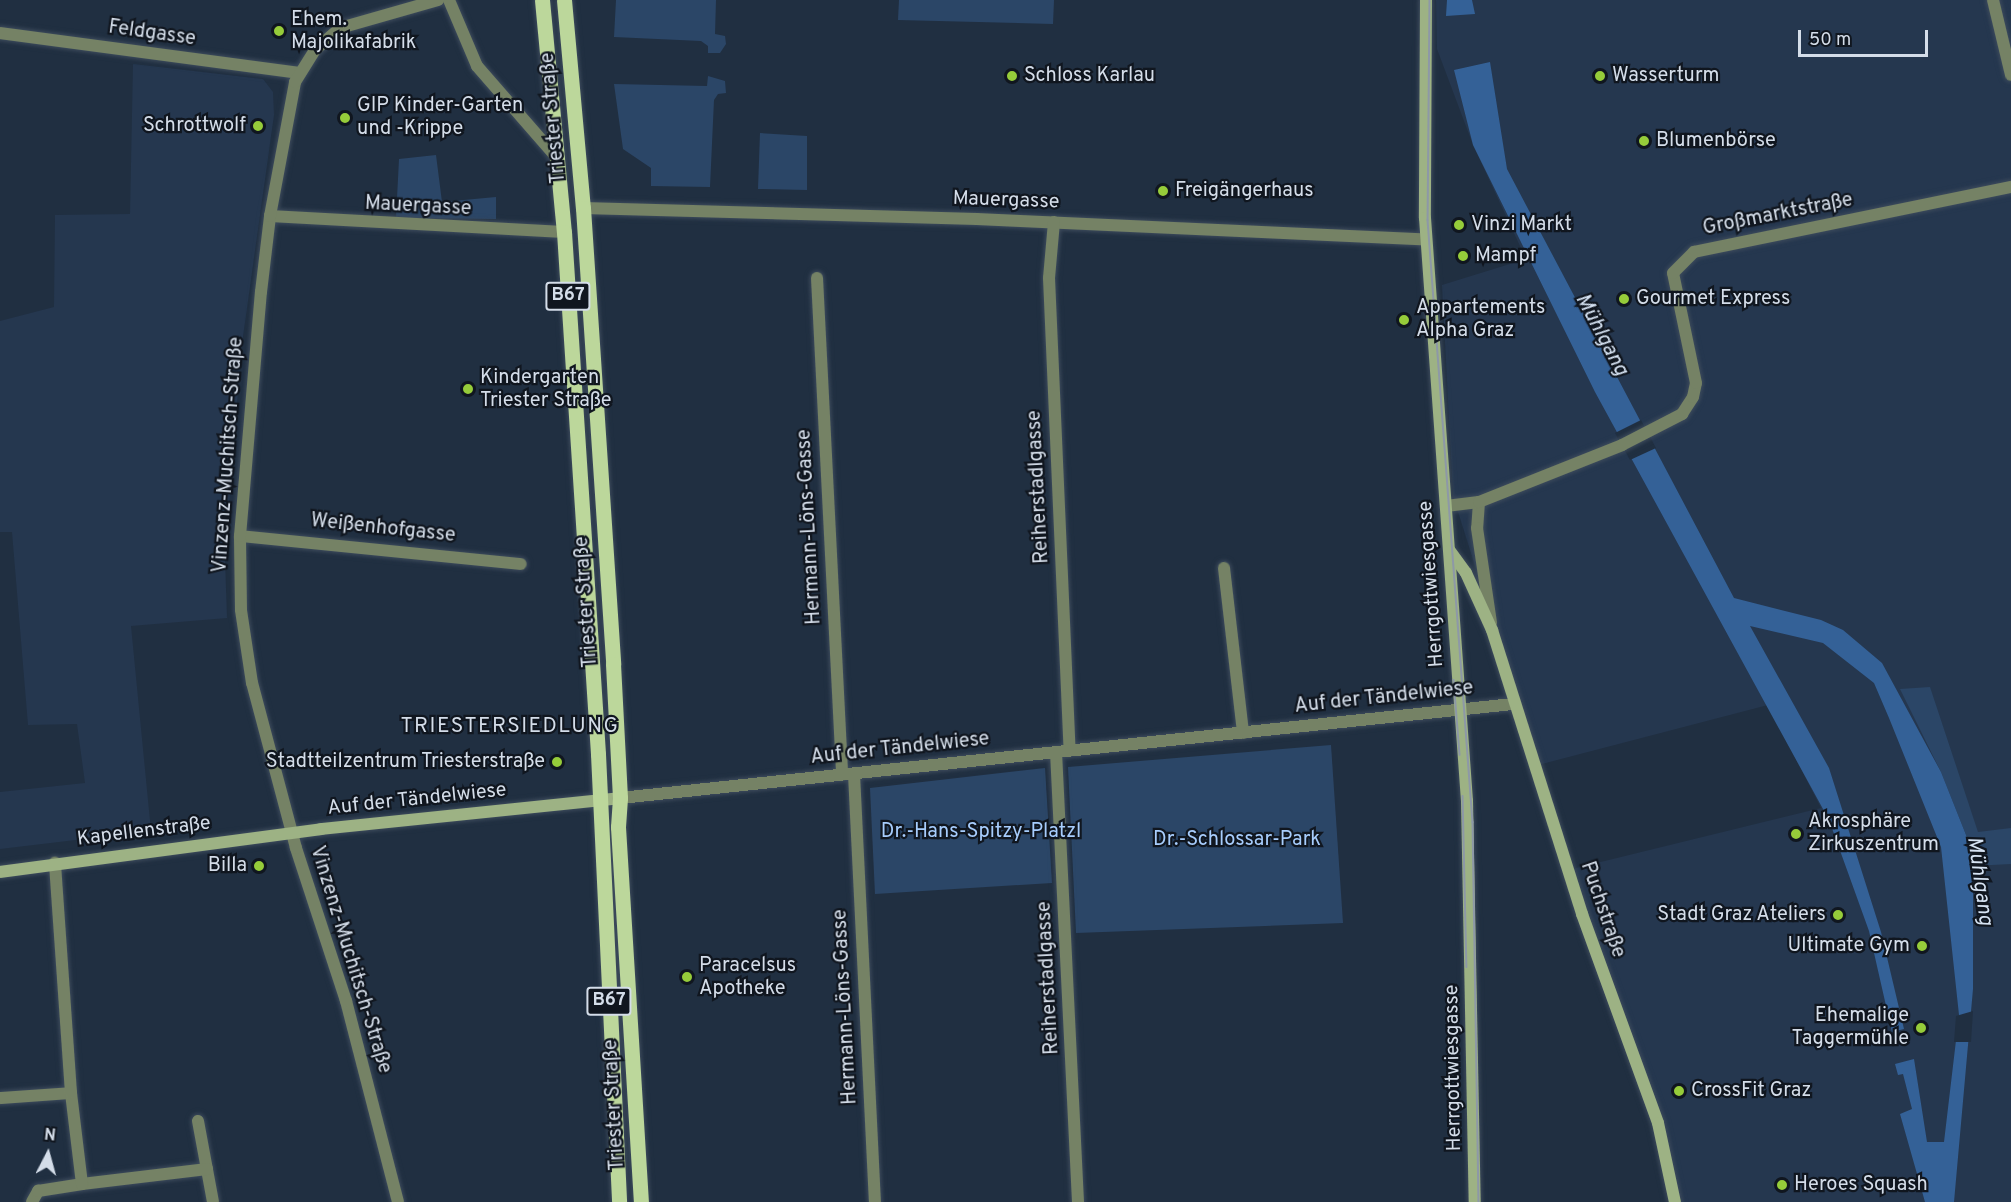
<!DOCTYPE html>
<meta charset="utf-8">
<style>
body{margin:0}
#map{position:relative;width:2011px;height:1202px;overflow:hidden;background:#202f41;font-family:Overpass,sans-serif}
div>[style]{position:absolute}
.built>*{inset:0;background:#25374f}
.green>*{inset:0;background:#2b4667}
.water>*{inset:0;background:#346197}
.pier>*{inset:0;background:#202f41}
.roads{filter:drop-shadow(0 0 2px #3d4b5c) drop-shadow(0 0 2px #3d4b5c)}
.street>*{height:12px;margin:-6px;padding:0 6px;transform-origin:6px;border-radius:6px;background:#758265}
.secondary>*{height:12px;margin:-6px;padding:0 6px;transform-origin:6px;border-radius:6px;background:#9db284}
.primary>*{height:15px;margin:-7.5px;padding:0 7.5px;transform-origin:7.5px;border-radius:7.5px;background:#bcd79b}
.tram>*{height:1.5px;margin:-0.75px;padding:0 0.75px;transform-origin:0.75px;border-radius:0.75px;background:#8d98a7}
.dots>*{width:16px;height:16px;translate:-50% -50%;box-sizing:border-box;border:3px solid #10161f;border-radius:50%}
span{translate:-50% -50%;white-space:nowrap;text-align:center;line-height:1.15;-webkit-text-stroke:4.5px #10161f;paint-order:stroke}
.shield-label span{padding:2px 4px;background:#10161f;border:2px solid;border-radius:4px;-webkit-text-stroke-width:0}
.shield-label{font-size:18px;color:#d4dde9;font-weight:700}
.poi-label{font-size:20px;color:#d4dde9}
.left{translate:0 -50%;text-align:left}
.right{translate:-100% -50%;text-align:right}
.street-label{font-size:20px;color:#d4dde9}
.park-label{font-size:20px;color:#a7cdfd}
.water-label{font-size:21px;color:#d6e3f3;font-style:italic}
.neighbourhood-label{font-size:21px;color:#d4dde9;letter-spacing:1.5px}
.north{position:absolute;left:18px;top:1124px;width:60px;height:60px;-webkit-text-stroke:4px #10161f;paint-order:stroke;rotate:6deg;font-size:16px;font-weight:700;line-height:24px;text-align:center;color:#d4dde9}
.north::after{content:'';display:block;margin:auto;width:21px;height:27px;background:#d4dde9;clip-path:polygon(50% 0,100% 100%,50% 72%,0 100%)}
.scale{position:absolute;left:1798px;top:30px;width:130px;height:27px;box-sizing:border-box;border:3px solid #d4dde9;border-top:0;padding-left:8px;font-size:18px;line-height:21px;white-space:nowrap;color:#d4dde9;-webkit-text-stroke:4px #10161f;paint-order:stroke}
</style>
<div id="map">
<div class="built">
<i style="clip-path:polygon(1436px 0,2011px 0,2011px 1202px,1675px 1202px,1671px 1169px,1568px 870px,1821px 808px,1768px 705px,1538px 765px,1453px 496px,1442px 285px,1526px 259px,1473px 145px,1437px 49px)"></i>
<i style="clip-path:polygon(133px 64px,263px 79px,273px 92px,274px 115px,241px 351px,225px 560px,227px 618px,131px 626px,151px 831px,0 849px,0 792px,85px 783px,77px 724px,28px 725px,12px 532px,0 532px,0 321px,54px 307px,55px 215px,130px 214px)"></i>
</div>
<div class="green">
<i style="clip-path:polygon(616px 0,716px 0,715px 34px,725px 36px,726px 44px,720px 53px,708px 53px,708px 46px,701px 41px,614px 37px)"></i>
<i style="clip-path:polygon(899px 0,1054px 0,1053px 24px,898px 20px)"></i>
<i style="clip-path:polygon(708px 76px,725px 81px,726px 93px,718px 94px,714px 100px,710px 187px,651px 186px,651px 168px,623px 149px,614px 84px,707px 86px)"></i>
<i style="clip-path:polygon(760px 133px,807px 136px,807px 190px,758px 189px)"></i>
<i style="clip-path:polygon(436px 155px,442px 202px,496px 197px,496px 219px,396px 218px,399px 159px)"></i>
<i style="clip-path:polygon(1930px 687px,1978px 832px,2011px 828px,2011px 864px,1972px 866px,1968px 840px,1941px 772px,1900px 689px)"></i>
<i style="clip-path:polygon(1331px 745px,1343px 923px,1076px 933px,1068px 767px)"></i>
<i style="clip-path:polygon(1045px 768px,1052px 883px,875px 894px,870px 788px)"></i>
</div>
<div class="water">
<i style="clip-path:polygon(1447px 0,1472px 0,1475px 14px,1446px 16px)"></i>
<i style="clip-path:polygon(1490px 62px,1507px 169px,1734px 598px,1821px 620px,1843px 630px,1882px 663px,1941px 772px,1968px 840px,1973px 875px,1973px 989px,1954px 1202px,1925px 1202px,1900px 1114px,1912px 1109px,1903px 1074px,1898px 1075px,1895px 1064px,1914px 1059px,1927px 1142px,1944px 1142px,1959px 1015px,1941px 847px,1889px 718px,1874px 683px,1823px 643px,1750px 626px,1829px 768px,1881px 932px,1904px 1029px,1892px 1032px,1869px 931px,1829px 820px,1595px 392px,1473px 145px,1454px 70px)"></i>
</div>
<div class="pier">
<i style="clip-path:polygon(1641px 420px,1656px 448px,1630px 460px,1615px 433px)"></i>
<i style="clip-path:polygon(1973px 1011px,1971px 1042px,1954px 1042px,1956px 1016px)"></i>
</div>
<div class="roads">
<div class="street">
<i style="left:449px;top:0;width:72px;rotate:67deg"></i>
<i style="left:477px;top:66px;width:123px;rotate:48.9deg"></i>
<i style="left:1993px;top:0;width:77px;rotate:76.5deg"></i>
<i style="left:0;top:33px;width:302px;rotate:7.6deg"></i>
<i style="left:583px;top:208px;width:394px;rotate:1.6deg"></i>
<i style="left:977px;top:219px;width:449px;rotate:2.6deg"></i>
<i style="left:270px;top:216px;width:294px;rotate:3.1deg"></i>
<i style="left:1054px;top:222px;width:56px;rotate:95.1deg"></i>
<i style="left:1049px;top:278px;width:473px;rotate:87.5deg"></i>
<i style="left:817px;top:278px;width:497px;rotate:87.1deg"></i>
<i style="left:1479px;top:502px;width:26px;rotate:94deg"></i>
<i style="left:1477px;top:528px;width:96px;rotate:81.6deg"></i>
<i style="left:1446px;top:506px;width:33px;rotate:-7deg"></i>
<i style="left:1479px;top:502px;width:154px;rotate:-21.7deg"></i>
<i style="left:1622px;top:445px;width:68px;rotate:-27.3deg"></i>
<i style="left:1682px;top:414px;width:20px;rotate:-57deg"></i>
<i style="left:1693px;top:397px;width:14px;rotate:-78deg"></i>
<i style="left:1696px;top:383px;width:112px;rotate:-101.8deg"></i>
<i style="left:1673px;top:273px;width:30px;rotate:-45deg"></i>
<i style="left:1694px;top:252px;width:324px;rotate:-11.6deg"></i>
<i style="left:240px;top:536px;width:282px;rotate:5.7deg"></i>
<i style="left:1224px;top:568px;width:166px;rotate:83.4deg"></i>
<i style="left:1056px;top:752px;width:451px;rotate:87.2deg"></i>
<i style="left:854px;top:774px;width:429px;rotate:87.2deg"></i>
<i style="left:620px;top:798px;width:898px;rotate:-6.01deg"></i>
<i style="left:0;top:1098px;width:71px;rotate:-4deg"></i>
<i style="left:198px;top:1121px;width:82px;rotate:79.5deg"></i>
<i style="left:82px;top:1184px;width:126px;rotate:-6.8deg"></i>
<i style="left:32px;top:1202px;width:13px;rotate:-61deg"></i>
<i style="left:38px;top:1191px;width:45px;rotate:-9deg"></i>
<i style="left:82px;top:1184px;width:92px;rotate:-96.9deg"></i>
<i style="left:71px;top:1093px;width:231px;rotate:-94deg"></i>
<i style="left:398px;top:1202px;width:208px;rotate:-104.5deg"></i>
<i style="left:346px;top:1001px;width:161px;rotate:-108.1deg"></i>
<i style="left:296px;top:848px;width:171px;rotate:-104.9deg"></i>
<i style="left:252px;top:683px;width:74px;rotate:-98.6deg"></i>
<i style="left:241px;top:610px;width:74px;rotate:-90.8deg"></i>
<i style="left:240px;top:536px;width:245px;rotate:-85.1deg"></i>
<i style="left:261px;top:292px;width:77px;rotate:-83.2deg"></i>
<i style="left:270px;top:216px;width:136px;rotate:-79.4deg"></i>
<i style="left:295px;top:82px;width:39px;rotate:-58deg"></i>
<i style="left:316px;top:49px;width:32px;rotate:-41deg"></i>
<i style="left:340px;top:28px;width:102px;rotate:-15.9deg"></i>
</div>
<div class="secondary">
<i style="left:1426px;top:0;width:218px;rotate:90.3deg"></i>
<i style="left:1425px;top:218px;width:585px;rotate:85.88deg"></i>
<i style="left:1467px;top:801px;width:401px;rotate:88.9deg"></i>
<i style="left:1450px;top:551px;width:27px;rotate:54deg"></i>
<i style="left:1466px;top:573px;width:63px;rotate:65.5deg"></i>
<i style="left:1492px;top:630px;width:298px;rotate:72.4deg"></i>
<i style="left:1582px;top:914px;width:222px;rotate:70deg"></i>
<i style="left:1658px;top:1123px;width:81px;rotate:77.9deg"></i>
<i style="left:0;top:872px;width:324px;rotate:-7.6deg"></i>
<i style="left:321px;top:829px;width:301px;rotate:-5.9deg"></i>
</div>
<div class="primary">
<i style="left:542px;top:0;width:233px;rotate:84.6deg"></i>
<i style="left:564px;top:232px;width:523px;rotate:86.27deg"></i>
<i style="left:598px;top:754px;width:448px;rotate:87.3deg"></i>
<i style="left:564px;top:0;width:209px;rotate:84.8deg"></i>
<i style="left:583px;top:208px;width:457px;rotate:86.2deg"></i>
<i style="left:613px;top:664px;width:134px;rotate:87deg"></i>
<i style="left:620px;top:798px;width:29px;rotate:94deg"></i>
<i style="left:618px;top:827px;width:376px;rotate:86.5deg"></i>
</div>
</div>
<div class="tram">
<i style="left:1430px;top:0;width:220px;rotate:90.5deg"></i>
<i style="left:1428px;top:220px;width:604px;rotate:85.73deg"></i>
<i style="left:1473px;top:822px;width:380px;rotate:89.1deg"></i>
<i style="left:1454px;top:680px;width:75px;rotate:85.4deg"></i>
<i style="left:1463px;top:796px;width:171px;rotate:88.7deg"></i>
</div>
<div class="dots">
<i style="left:279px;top:31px;background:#96cc3a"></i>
<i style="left:1012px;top:76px;background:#96cc3a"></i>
<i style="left:1600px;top:76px;background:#96cc3a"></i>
<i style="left:345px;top:118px;background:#96cc3a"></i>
<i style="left:258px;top:126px;background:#96cc3a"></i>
<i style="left:1644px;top:141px;background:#96cc3a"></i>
<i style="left:1163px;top:191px;background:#96cc3a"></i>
<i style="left:1459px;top:225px;background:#96cc3a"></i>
<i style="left:1463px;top:256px;background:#96cc3a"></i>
<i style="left:1624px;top:299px;background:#96cc3a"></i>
<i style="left:1404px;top:320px;background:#96cc3a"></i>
<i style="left:468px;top:389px;background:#96cc3a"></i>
<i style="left:557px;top:762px;background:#96cc3a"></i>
<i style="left:1796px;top:834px;background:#96cc3a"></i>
<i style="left:259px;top:866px;background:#96cc3a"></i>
<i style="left:1838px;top:915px;background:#96cc3a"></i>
<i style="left:1922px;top:946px;background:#96cc3a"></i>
<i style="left:687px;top:977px;background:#96cc3a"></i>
<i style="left:1921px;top:1028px;background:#96cc3a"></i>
<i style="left:1679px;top:1091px;background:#96cc3a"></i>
<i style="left:1782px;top:1185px;background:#96cc3a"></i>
</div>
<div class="shield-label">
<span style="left:568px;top:296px">B67</span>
<span style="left:609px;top:1001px">B67</span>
</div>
<div class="poi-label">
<span class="left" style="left:291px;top:32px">Ehem.<br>Majolikafabrik</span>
<span class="left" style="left:1024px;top:76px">Schloss Karlau</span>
<span class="left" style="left:1612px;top:76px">Wasserturm</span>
<span class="left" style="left:357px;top:118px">GIP Kinder-Garten<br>und -Krippe</span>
<span class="right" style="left:246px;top:126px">Schrottwolf</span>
<span class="left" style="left:1656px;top:141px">Blumenbörse</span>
<span class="left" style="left:1175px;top:191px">Freigängerhaus</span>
<span class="left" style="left:1471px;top:225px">Vinzi Markt</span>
<span class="left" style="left:1475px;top:256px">Mampf</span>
<span class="left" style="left:1636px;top:299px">Gourmet Express</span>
<span class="left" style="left:1416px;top:320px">Appartements<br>Alpha Graz</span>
<span class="left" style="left:480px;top:390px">Kindergarten<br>Triester Straße</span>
<span class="right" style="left:545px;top:762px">Stadtteilzentrum Triesterstraße</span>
<span class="left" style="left:1808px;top:834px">Akrosphäre<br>Zirkuszentrum</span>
<span class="right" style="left:247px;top:866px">Billa</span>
<span class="right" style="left:1826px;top:915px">Stadt Graz Ateliers</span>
<span class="right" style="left:1910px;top:946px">Ultimate Gym</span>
<span class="left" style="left:699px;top:978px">Paracelsus<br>Apotheke</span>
<span class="right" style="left:1909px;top:1028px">Ehemalige<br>Taggermühle</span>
<span class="left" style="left:1691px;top:1091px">CrossFit Graz</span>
<span class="left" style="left:1794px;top:1185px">Heroes Squash</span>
</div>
<div class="street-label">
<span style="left:152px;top:34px;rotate:8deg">Feldgasse</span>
<span style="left:554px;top:118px;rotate:-95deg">Triester Straße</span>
<span style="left:1006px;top:201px;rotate:2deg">Mauergasse</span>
<span style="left:418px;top:207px;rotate:3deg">Mauergasse</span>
<span style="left:1778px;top:215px;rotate:-11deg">Großmarktstraße</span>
<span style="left:229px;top:455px;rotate:-86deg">Vinzenz-Muchitsch-Straße</span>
<span style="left:1039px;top:487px;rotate:-93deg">Reiherstadlgasse</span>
<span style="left:810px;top:527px;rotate:-93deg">Hermann-Löns-Gasse</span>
<span style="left:383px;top:529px;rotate:6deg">Weißenhofgasse</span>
<span style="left:1432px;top:584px;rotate:-94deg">Herrgottwiesgasse</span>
<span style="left:587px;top:602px;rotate:-94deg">Triester Straße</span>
<span style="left:1384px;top:698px;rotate:-6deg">Auf der Tändelwiese</span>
<span style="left:900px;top:749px;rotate:-6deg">Auf der Tändelwiese</span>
<span style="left:417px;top:800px;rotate:-6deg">Auf der Tändelwiese</span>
<span style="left:144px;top:832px;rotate:-7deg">Kapellenstraße</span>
<span style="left:1602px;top:910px;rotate:71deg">Puchstraße</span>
<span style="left:350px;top:960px;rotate:73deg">Vinzenz-Muchitsch-Straße</span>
<span style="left:1049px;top:978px;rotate:-93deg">Reiherstadlgasse</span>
<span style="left:846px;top:1007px;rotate:-93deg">Hermann-Löns-Gasse</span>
<span style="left:1454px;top:1068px;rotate:-91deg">Herrgottwiesgasse</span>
<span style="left:615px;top:1105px;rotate:-93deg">Triester Straße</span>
</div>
<div class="park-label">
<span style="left:981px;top:832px">Dr.-Hans-Spitzy-Platzl</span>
<span style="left:1237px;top:840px">Dr.-Schlossar-Park</span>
</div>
<div class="water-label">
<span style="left:1601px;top:335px;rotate:62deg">Mühlgang</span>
<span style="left:1979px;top:881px;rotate:82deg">Mühlgang</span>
</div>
<div class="neighbourhood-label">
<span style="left:510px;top:727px">TRIESTERSIEDLUNG</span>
</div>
<div class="north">N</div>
<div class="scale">50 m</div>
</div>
